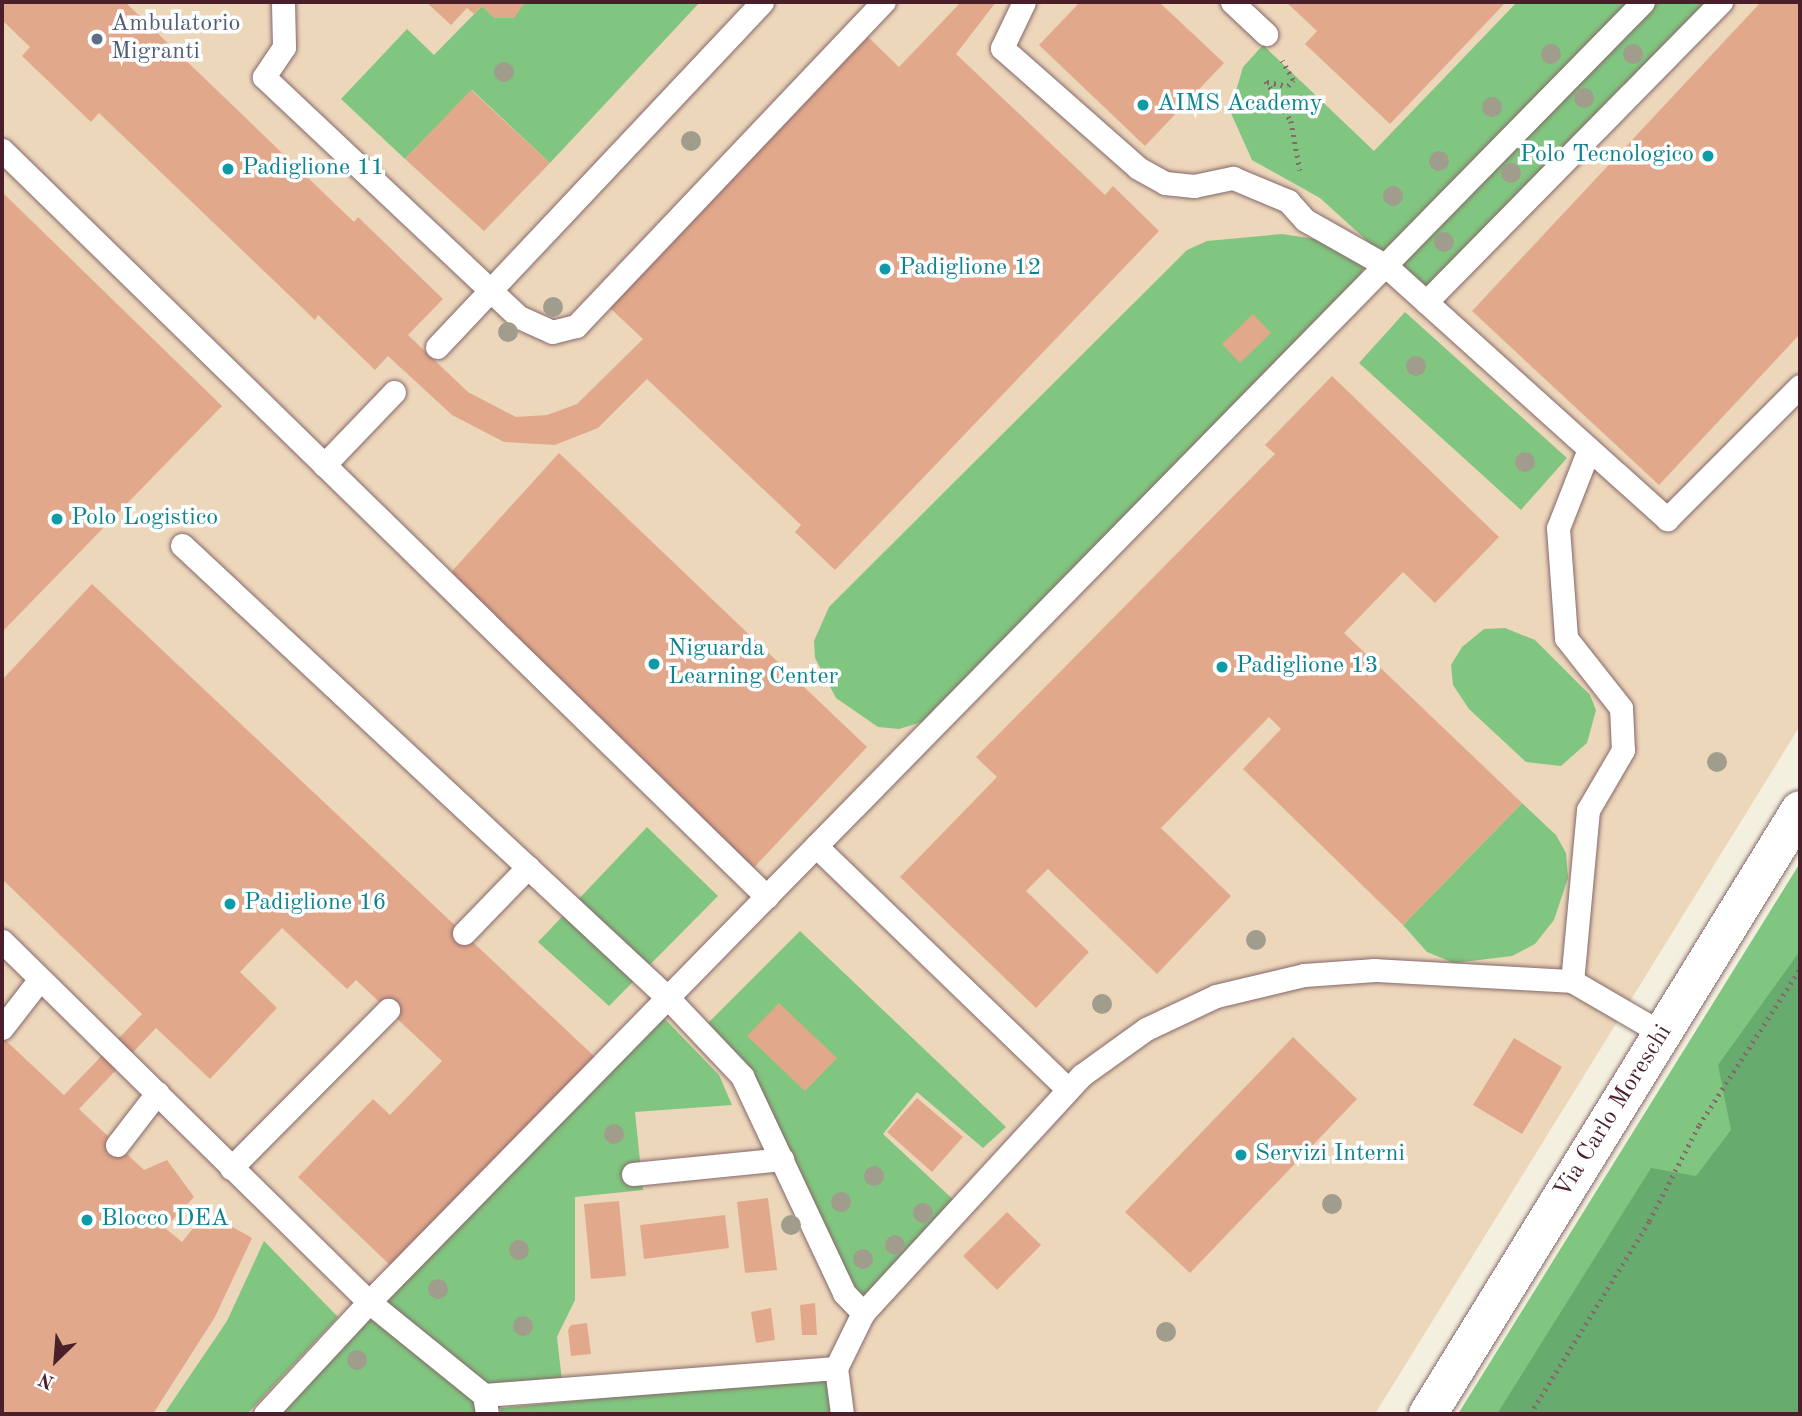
<!DOCTYPE html>
<style>
body{margin:0}
#map{position:relative;width:1802px;height:1416px;overflow:hidden;background:#f4f0df;font-family:"Old Standard TT",serif}
div>[style]{position:absolute}
.built>*{inset:0;background:#edd7bb}
.green>*{inset:0;background:#81c680}
.forest>*{inset:0;background:#68ab6e}
.building>*{inset:0;background:#e2a88c}
.path>*{height:4.5px;margin-top:-2.25px;transform-origin:0;background:repeating-linear-gradient(90deg,#86686a 0 2px,transparent 0 7px)}
.roads{filter:drop-shadow(0 0 2px #86686a) drop-shadow(0 0 2px #86686a)}
.service>*{height:23px;margin:-11.5px;padding:0 11.5px;transform-origin:11.5px;border-radius:11.5px;background:#fff}
.minor>*{height:38px;margin:-19px;padding:0 19px;transform-origin:19px;border-radius:19px;background:#fff}
.trees>*{width:20px;height:20px;margin:-10px;border-radius:50%;background:#a19d8c}
.dots>*{width:19px;height:19px;translate:-50% -50%;box-sizing:border-box;border:4px solid #fff;border-radius:50%}
span{translate:-50% -50%;white-space:nowrap;text-align:center;line-height:1.15;-webkit-text-stroke:7px #fff;paint-order:stroke}
.service-label{font-size:24px;color:#4e5e75}
.left{translate:0 -50%;text-align:left}
.culture-label{font-size:24px;color:#0d838f}
.right{translate:-100% -50%;text-align:right}
.street-label{font-size:24px;color:#4a1f2b}
.frame{position:absolute;inset:0;border:4px solid #4a1f2b;pointer-events:none}
.north{position:absolute;left:21px;top:1325px;width:70px;height:70px;-webkit-text-stroke:5px #fff;paint-order:stroke;rotate:205deg;font-size:19px;font-weight:700;line-height:28px;text-align:center;color:#4a1f2b}
.north::after{content:'';display:block;margin:auto;width:24px;height:32px;background:#4a1f2b;clip-path:polygon(50% 0,100% 100%,50% 72%,0 100%)}
</style>
<div id="map">
<div class="built">
<i style="clip-path:polygon(2px 2px,1800px 2px,1800px 726px,1375px 1414px,2px 1414px)"></i>
</div>
<div class="green">
<i style="clip-path:polygon(525px 2px,700px 2px,550px 163px,472px 90px,405px 159px,341px 99px,407px 29px,434px 55px,482px 6px,495px 18px,513px 18px)"></i>
<i style="clip-path:polygon(1517px 2px,1630px 2px,1386px 258px,1320px 198px,1252px 160px,1230px 111px,1243px 67px,1263px 45px,1374px 151px)"></i>
<i style="clip-path:polygon(1655px 2px,1712px 2px,1426px 292px,1395px 264px)"></i>
<i style="clip-path:polygon(1282px 234px,1342px 243px,1363px 264px,1362px 276px,925px 721px,899px 729px,878px 727px,836px 698px,815px 658px,814px 641px,829px 607px,1187px 250px,1207px 241px)"></i>
<i style="clip-path:polygon(1405px 312px,1567px 458px,1521px 510px,1359px 363px)"></i>
<i style="clip-path:polygon(1505px 628px,1535px 640px,1590px 695px,1596px 710px,1587px 743px,1561px 766px,1526px 762px,1469px 709px,1453px 685px,1451px 665px,1462px 647px,1484px 629px)"></i>
<i style="clip-path:polygon(1522px 803px,1556px 835px,1566px 853px,1568px 878px,1554px 920px,1535px 944px,1512px 956px,1454px 963px,1427px 952px,1403px 925px)"></i>
<i style="clip-path:polygon(647px 827px,718px 896px,609px 1006px,538px 942px)"></i>
<i style="clip-path:polygon(1800px 863px,1800px 1414px,1458px 1414px)"></i>
<i style="clip-path:polygon(800px 931px,1006px 1127px,983px 1148px,917px 1092px,883px 1134px,959px 1205px,864px 1301px,850px 1288px,707px 1024px)"></i>
<i style="clip-path:polygon(662px 1016px,719px 1075px,732px 1105px,635px 1112px,643px 1190px,575px 1197px,575px 1300px,557px 1337px,562px 1381px,487px 1388px,377px 1301px)"></i>
<i style="clip-path:polygon(264px 1241px,338px 1317px,247px 1414px,164px 1414px,227px 1321px)"></i>
<i style="clip-path:polygon(368px 1304px,478px 1399px,480px 1414px,272px 1414px)"></i>
<i style="clip-path:polygon(830px 1377px,834px 1414px,501px 1414px,501px 1408px)"></i>
</div>
<div class="forest">
<i style="clip-path:polygon(1800px 951px,1800px 1414px,1497px 1414px,1651px 1168px,1696px 1176px,1731px 1130px,1718px 1065px)"></i>
</div>
<div class="building">
<i style="clip-path:polygon(2px 2px,125px 2px,354px 222px,358px 217px,443px 299px,408px 335px,468px 392px,516px 417px,547px 415px,577px 404px,643px 339px,610px 308px,868px 37px,899px 67px,961px 2px,996px 2px,956px 54px,1105px 195px,1113px 186px,1159px 231px,835px 570px,795px 532px,801px 525px,647px 379px,598px 428px,555px 445px,504px 442px,452px 415px,388px 356px,375px 370px,318px 315px,315px 320px,99px 113px,91px 122px,22px 56px,30px 47px,2px 20px)"></i>
<i style="clip-path:polygon(426px 2px,525px 2px,514px 18px,495px 18px,482px 6px,474px 14px,467px 8px,451px 25px)"></i>
<i style="clip-path:polygon(1080px 2px,1159px 2px,1224px 63px,1145px 146px,1039px 45px)"></i>
<i style="clip-path:polygon(1286px 2px,1506px 2px,1390px 124px,1305px 44px,1317px 31px)"></i>
<i style="clip-path:polygon(1761px 2px,1800px 2px,1800px 334px,1659px 485px,1472px 311px)"></i>
<i style="clip-path:polygon(471px 90px,550px 163px,484px 231px,405px 159px)"></i>
<i style="clip-path:polygon(2px 192px,222px 406px,2px 632px)"></i>
<i style="clip-path:polygon(1253px 314px,1271px 333px,1240px 363px,1222px 344px)"></i>
<i style="clip-path:polygon(1332px 376px,1499px 537px,1435px 603px,1403px 572px,1344px 633px,1522px 803px,1403px 925px,1243px 769px,1281px 729px,1269px 717px,1161px 828px,1231px 896px,1157px 974px,1048px 869px,1026px 891px,1089px 952px,1036px 1008px,900px 877px,997px 777px,976px 757px,1275px 454px,1265px 445px)"></i>
<i style="clip-path:polygon(559px 453px,867px 747px,746px 876px,443px 581px)"></i>
<i style="clip-path:polygon(92px 584px,595px 1057px,393px 1268px,298px 1177px,373px 1099px,390px 1115px,442px 1061px,356px 980px,347px 989px,282px 928px,240px 972px,277px 1008px,210px 1079px,156px 1028px,79px 1109px,144px 1170px,167px 1160px,194px 1197px,165px 1228px,182px 1242px,206px 1212px,252px 1238px,215px 1317px,153px 1414px,2px 1414px,2px 1037px,64px 1095px,142px 1014px,2px 879px,2px 680px)"></i>
<i style="clip-path:polygon(779px 1003px,837px 1058px,805px 1091px,747px 1036px)"></i>
<i style="clip-path:polygon(1293px 1037px,1357px 1099px,1190px 1273px,1125px 1212px)"></i>
<i style="clip-path:polygon(1514px 1038px,1562px 1067px,1522px 1134px,1473px 1105px)"></i>
<i style="clip-path:polygon(917px 1098px,963px 1137px,932px 1172px,887px 1132px)"></i>
<i style="clip-path:polygon(768px 1198px,777px 1270px,745px 1273px,737px 1202px)"></i>
<i style="clip-path:polygon(619px 1201px,626px 1276px,591px 1279px,584px 1204px)"></i>
<i style="clip-path:polygon(1007px 1212px,1041px 1245px,997px 1290px,963px 1256px)"></i>
<i style="clip-path:polygon(725px 1215px,729px 1248px,644px 1259px,640px 1225px)"></i>
<i style="clip-path:polygon(815px 1303px,817px 1335px,802px 1335px,800px 1305px)"></i>
<i style="clip-path:polygon(771px 1308px,775px 1340px,756px 1343px,751px 1312px)"></i>
<i style="clip-path:polygon(587px 1323px,591px 1354px,571px 1356px,568px 1330px,571px 1325px)"></i>
</div>
<div class="path">
<i style="left:1266px;top:81px;width:47px;rotate:58deg"></i>
<i style="left:1291px;top:121px;width:50px;rotate:79.6deg"></i>
<i style="left:1267px;top:82px;width:21px;rotate:11deg"></i>
<i style="left:1288px;top:86px;width:8px;rotate:-50deg"></i>
<i style="left:1293px;top:80px;width:22px;rotate:-120deg"></i>
<i style="left:1530px;top:1414px;width:227px;rotate:-58.3deg"></i>
<i style="left:1649px;top:1221px;width:108px;rotate:-62.5deg"></i>
<i style="left:1699px;top:1125px;width:186px;rotate:-57.1deg"></i>
</div>
<div class="roads">
<div class="service">
<i style="left:283px;top:2px;width:45px;rotate:88.7deg"></i>
<i style="left:284px;top:47px;width:36px;rotate:124deg"></i>
<i style="left:264px;top:77px;width:350px;rotate:43.3deg"></i>
<i style="left:519px;top:317px;width:36px;rotate:24deg"></i>
<i style="left:552px;top:332px;width:25px;rotate:-14deg"></i>
<i style="left:576px;top:326px;width:447px;rotate:-46.5deg"></i>
<i style="left:1024px;top:2px;width:51px;rotate:115.6deg"></i>
<i style="left:1002px;top:48px;width:181px;rotate:41.4deg"></i>
<i style="left:1138px;top:168px;width:31px;rotate:29deg"></i>
<i style="left:1165px;top:183px;width:29px;rotate:6deg"></i>
<i style="left:1194px;top:186px;width:40px;rotate:-12deg"></i>
<i style="left:1233px;top:178px;width:60px;rotate:22.7deg"></i>
<i style="left:1288px;top:201px;width:25px;rotate:48deg"></i>
<i style="left:1305px;top:220px;width:92px;rotate:29.4deg"></i>
<i style="left:1385px;top:265px;width:380px;rotate:42deg"></i>
<i style="left:1667px;top:519px;width:188px;rotate:-45deg"></i>
<i style="left:1232px;top:2px;width:47px;rotate:43.3deg"></i>
<i style="left:2px;top:150px;width:1069px;rotate:44.32deg"></i>
<i style="left:1426px;top:302px;width:421px;rotate:-45.5deg"></i>
<i style="left:437px;top:347px;width:474px;rotate:-46.7deg"></i>
<i style="left:1589px;top:449px;width:85px;rotate:111.4deg"></i>
<i style="left:1558px;top:528px;width:110px;rotate:85.8deg"></i>
<i style="left:1566px;top:638px;width:89px;rotate:51.8deg"></i>
<i style="left:1621px;top:708px;width:42px;rotate:87.3deg"></i>
<i style="left:1623px;top:750px;width:69px;rotate:120.3deg"></i>
<i style="left:1588px;top:810px;width:172px;rotate:95.3deg"></i>
<i style="left:1572px;top:981px;width:105px;rotate:30.2deg"></i>
<i style="left:324px;top:465px;width:101px;rotate:-46.2deg"></i>
<i style="left:182px;top:545px;width:664px;rotate:42.99deg"></i>
<i style="left:668px;top:998px;width:108px;rotate:46.5deg"></i>
<i style="left:742px;top:1076px;width:240px;rotate:64.8deg"></i>
<i style="left:844px;top:1293px;width:28px;rotate:46deg"></i>
<i style="left:816px;top:846px;width:350px;rotate:44deg"></i>
<i style="left:464px;top:933px;width:92px;rotate:-45.9deg"></i>
<i style="left:2px;top:941px;width:515px;rotate:44.53deg"></i>
<i style="left:369px;top:1302px;width:148px;rotate:39deg"></i>
<i style="left:484px;top:1395px;width:19px;rotate:81deg"></i>
<i style="left:2px;top:1028px;width:62px;rotate:-52.2deg"></i>
<i style="left:117px;top:1145px;width:66px;rotate:-52.4deg"></i>
<i style="left:231px;top:1168px;width:223px;rotate:-45.2deg"></i>
<i style="left:633px;top:1174px;width:150px;rotate:-5.7deg"></i>
<i style="left:484px;top:1395px;width:353px;rotate:-4.4deg"></i>
<i style="left:265px;top:1414px;width:153px;rotate:-47.1deg"></i>
<i style="left:369px;top:1302px;width:1820px;rotate:-45.58deg"></i>
<i style="left:842px;top:1414px;width:46px;rotate:-97.4deg"></i>
<i style="left:836px;top:1368px;width:61px;rotate:-63.9deg"></i>
<i style="left:863px;top:1313px;width:323px;rotate:-47.4deg"></i>
<i style="left:1082px;top:1075px;width:79px;rotate:-35.7deg"></i>
<i style="left:1146px;top:1029px;width:77px;rotate:-25.2deg"></i>
<i style="left:1216px;top:996px;width:90px;rotate:-13.4deg"></i>
<i style="left:1304px;top:975px;width:71px;rotate:-4deg"></i>
<i style="left:1375px;top:970px;width:197px;rotate:3.2deg"></i>
</div>
<div class="minor">
<i style="left:1428px;top:1414px;width:709px;rotate:-58.37deg"></i>
</div>
</div>
<div class="trees">
<i style="left:1551px;top:54px"></i>
<i style="left:1633px;top:54px"></i>
<i style="left:504px;top:72px"></i>
<i style="left:1584px;top:98px"></i>
<i style="left:1492px;top:107px"></i>
<i style="left:691px;top:141px"></i>
<i style="left:1439px;top:161px"></i>
<i style="left:1511px;top:173px"></i>
<i style="left:1393px;top:196px"></i>
<i style="left:1444px;top:242px"></i>
<i style="left:553px;top:307px"></i>
<i style="left:508px;top:332px"></i>
<i style="left:1416px;top:366px"></i>
<i style="left:1525px;top:462px"></i>
<i style="left:1717px;top:762px"></i>
<i style="left:1256px;top:940px"></i>
<i style="left:1102px;top:1004px"></i>
<i style="left:614px;top:1134px"></i>
<i style="left:874px;top:1176px"></i>
<i style="left:841px;top:1202px"></i>
<i style="left:1332px;top:1204px"></i>
<i style="left:923px;top:1213px"></i>
<i style="left:791px;top:1225px"></i>
<i style="left:895px;top:1245px"></i>
<i style="left:519px;top:1250px"></i>
<i style="left:863px;top:1259px"></i>
<i style="left:438px;top:1289px"></i>
<i style="left:523px;top:1326px"></i>
<i style="left:1166px;top:1332px"></i>
<i style="left:357px;top:1360px"></i>
</div>
<div class="dots">
<i style="left:97px;top:39px;background:#5c6f8a"></i>
<i style="left:1143px;top:105px;background:#0f9aa8"></i>
<i style="left:1708px;top:156px;background:#0f9aa8"></i>
<i style="left:228px;top:169px;background:#0f9aa8"></i>
<i style="left:885px;top:269px;background:#0f9aa8"></i>
<i style="left:57px;top:519px;background:#0f9aa8"></i>
<i style="left:654px;top:664px;background:#0f9aa8"></i>
<i style="left:1222px;top:667px;background:#0f9aa8"></i>
<i style="left:230px;top:904px;background:#0f9aa8"></i>
<i style="left:1241px;top:1155px;background:#0f9aa8"></i>
<i style="left:87px;top:1220px;background:#0f9aa8"></i>
</div>
<div class="service-label">
<span class="left" style="left:111px;top:39px">Ambulatorio<br>Migranti</span>
</div>
<div class="culture-label">
<span class="left" style="left:1157px;top:105px">AIMS Academy</span>
<span class="right" style="left:1694px;top:156px">Polo Tecnologico</span>
<span class="left" style="left:242px;top:169px">Padiglione 11</span>
<span class="left" style="left:899px;top:269px">Padiglione 12</span>
<span class="left" style="left:71px;top:519px">Polo Logistico</span>
<span class="left" style="left:668px;top:664px">Niguarda<br>Learning Center</span>
<span class="left" style="left:1236px;top:667px">Padiglione 13</span>
<span class="left" style="left:244px;top:904px">Padiglione 16</span>
<span class="left" style="left:1255px;top:1155px">Servizi Interni</span>
<span class="left" style="left:101px;top:1220px">Blocco DEA</span>
</div>
<div class="street-label">
<span style="left:1614px;top:1112px;rotate:-58deg">Via Carlo Moreschi</span>
</div>
<div class="frame"></div>
<div class="north">N</div>
</div>
